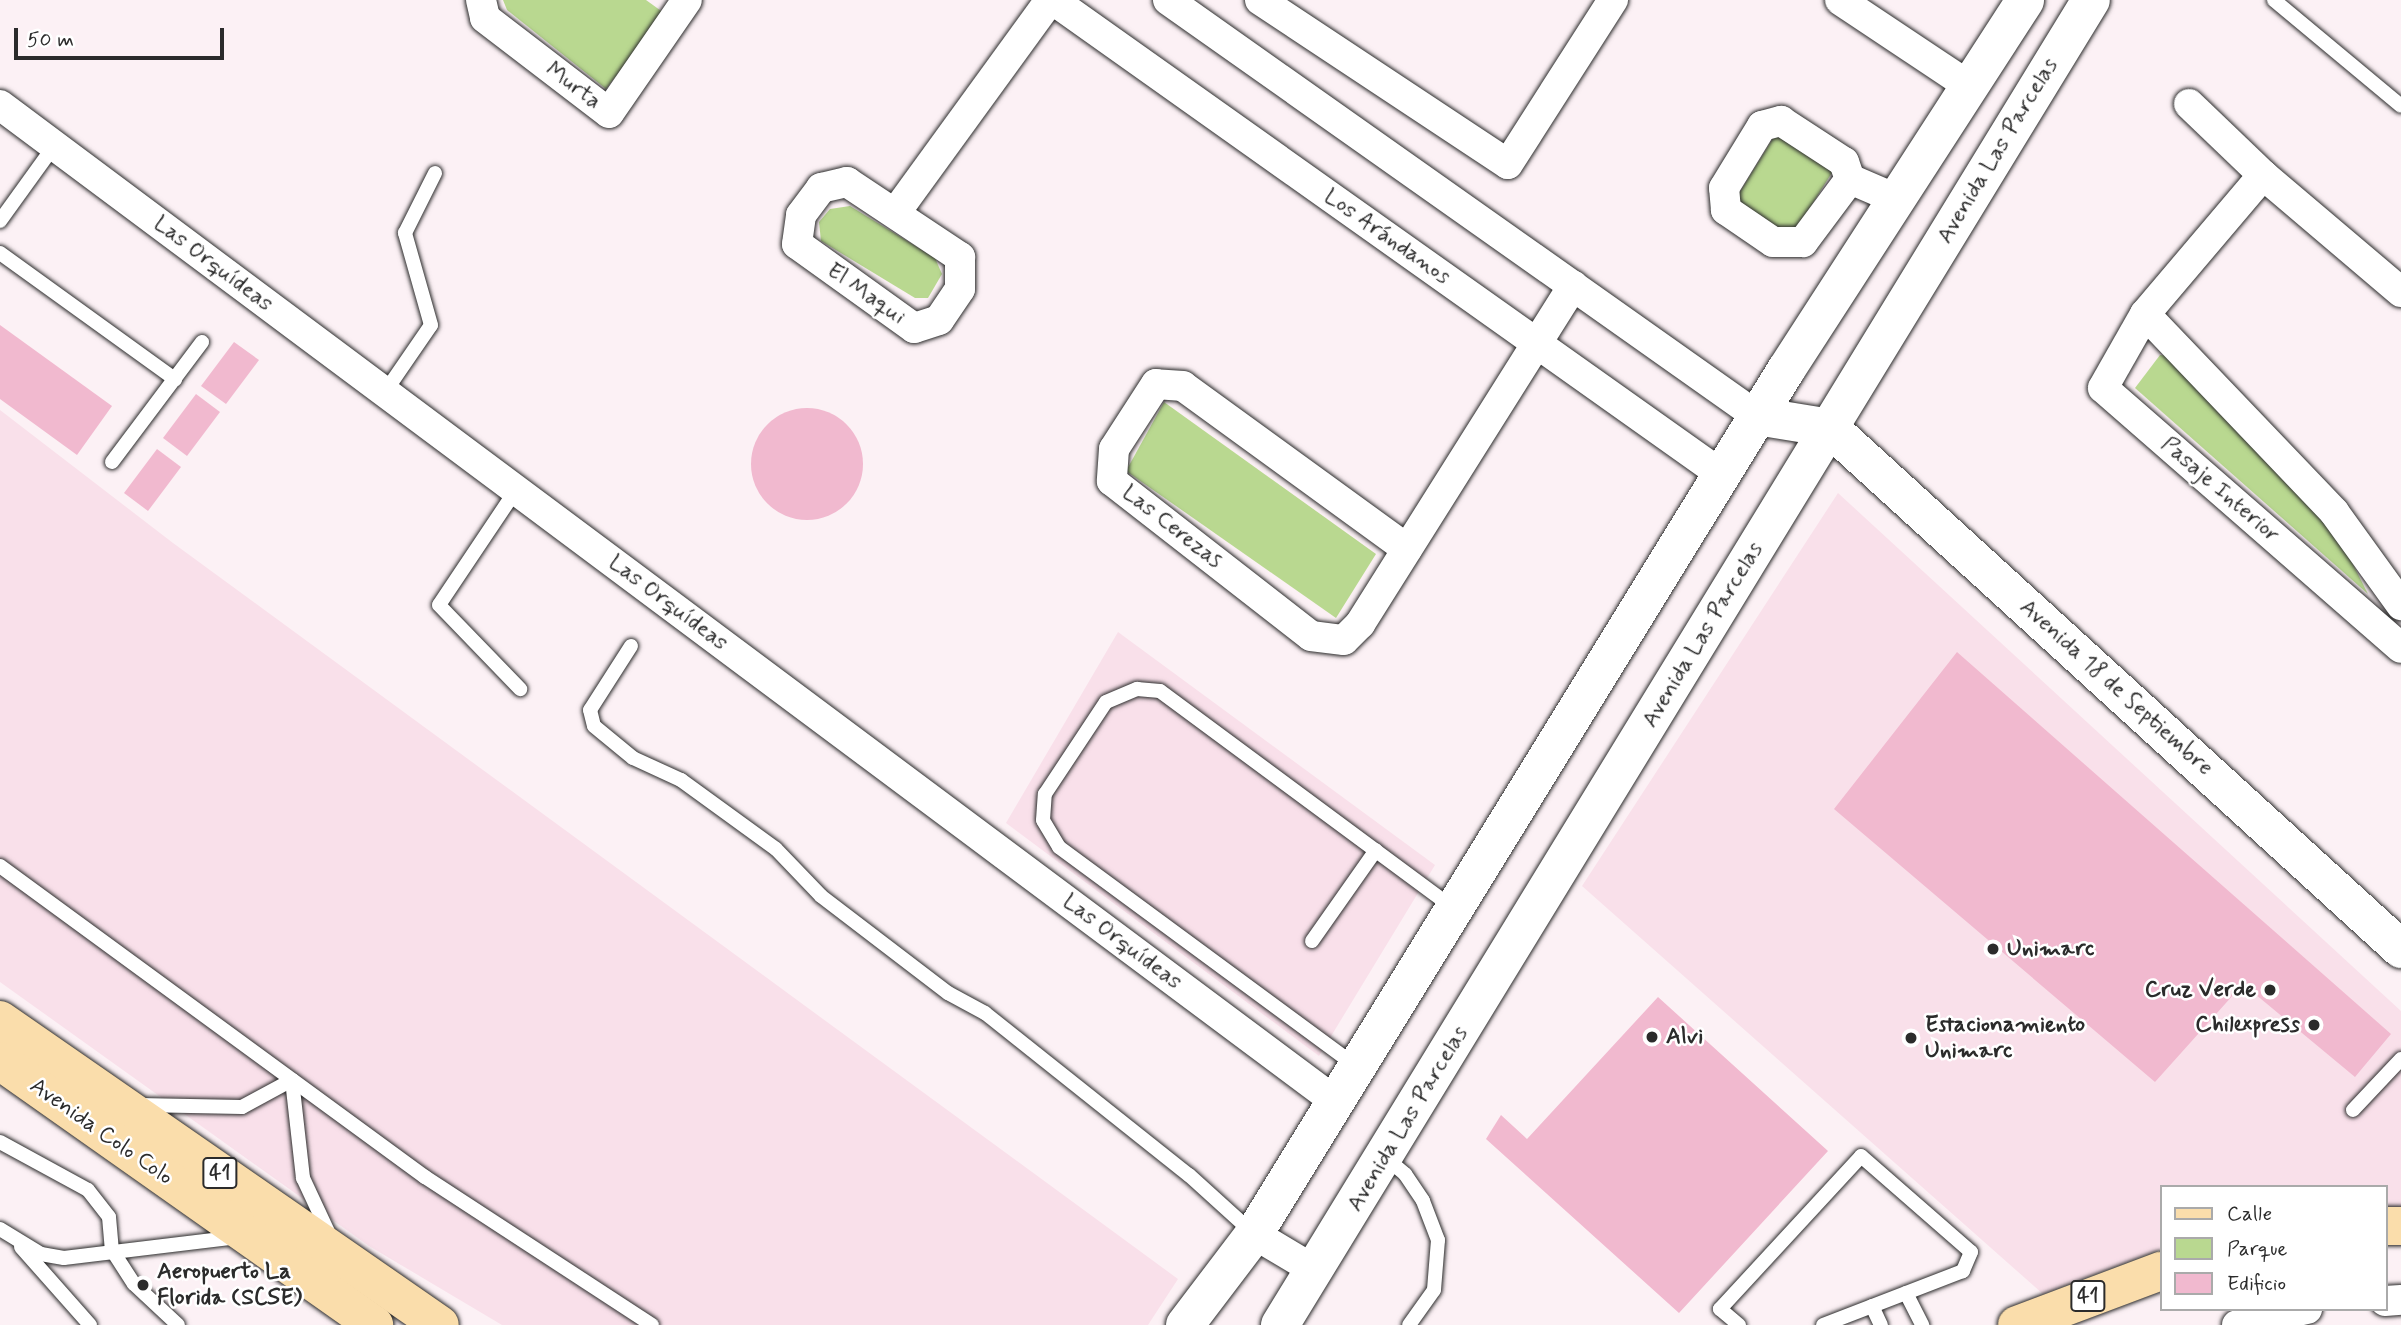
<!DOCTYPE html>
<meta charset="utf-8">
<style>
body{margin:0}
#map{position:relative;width:2401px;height:1325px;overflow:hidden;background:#fcf1f5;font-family:Mynerve,sans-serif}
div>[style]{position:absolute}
.built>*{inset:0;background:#f9e0ea}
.green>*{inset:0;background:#b9d890}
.building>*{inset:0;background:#f1b9cf}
.round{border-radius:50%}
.roads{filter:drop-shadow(0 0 2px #2b2b2b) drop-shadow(0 0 2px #2b2b2b)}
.service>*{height:14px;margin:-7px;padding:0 7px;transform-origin:7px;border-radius:7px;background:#fff}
.minor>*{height:30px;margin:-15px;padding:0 15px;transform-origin:15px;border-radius:15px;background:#fff}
.secondary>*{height:38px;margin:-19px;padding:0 19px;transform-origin:19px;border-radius:19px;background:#fff}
.primary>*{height:38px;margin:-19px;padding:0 19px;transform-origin:19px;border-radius:19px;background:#faddab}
.dots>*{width:19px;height:19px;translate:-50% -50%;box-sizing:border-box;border:4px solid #fff;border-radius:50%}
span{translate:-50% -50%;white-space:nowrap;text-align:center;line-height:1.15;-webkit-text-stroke:5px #fff;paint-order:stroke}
.shield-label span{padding:2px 5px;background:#fff;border:2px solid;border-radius:5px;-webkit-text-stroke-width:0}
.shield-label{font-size:21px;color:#2b2b2b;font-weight:700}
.street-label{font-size:23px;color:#2b2b2b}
.poi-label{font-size:23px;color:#2b2b2b;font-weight:700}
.left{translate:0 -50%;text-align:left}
.right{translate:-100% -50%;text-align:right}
.legend{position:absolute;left:2160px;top:1185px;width:228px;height:126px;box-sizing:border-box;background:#fff;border:2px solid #aaa;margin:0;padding:9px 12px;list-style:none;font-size:21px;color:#2b2b2b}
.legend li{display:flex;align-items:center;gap:14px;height:35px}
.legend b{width:35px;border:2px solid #aaa}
.scale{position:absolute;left:14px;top:28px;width:210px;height:32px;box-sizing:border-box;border:4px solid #2b2b2b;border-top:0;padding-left:9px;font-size:21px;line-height:24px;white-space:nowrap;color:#2b2b2b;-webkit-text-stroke:5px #fff;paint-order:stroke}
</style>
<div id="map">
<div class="built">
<i style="clip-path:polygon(0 410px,173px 543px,1178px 1279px,1148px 1325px,502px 1325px,369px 1246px,0 982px)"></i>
<i style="clip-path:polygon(1838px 493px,2401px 1011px,2401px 1207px,2385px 1208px,2385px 1187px,2161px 1187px,2161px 1249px,2043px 1294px,1582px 886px)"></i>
<i style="clip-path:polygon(1118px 632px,1435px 865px,1319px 1056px,1006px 823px)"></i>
</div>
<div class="green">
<i style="clip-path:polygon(503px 0,646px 0,664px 13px,606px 89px,507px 10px)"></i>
<i style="clip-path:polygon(1775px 135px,1833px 171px,1791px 238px,1733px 203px)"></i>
<i style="clip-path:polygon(850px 206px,935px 258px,942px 274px,928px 298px,915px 298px,821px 241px,819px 222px,830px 209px)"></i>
<i style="clip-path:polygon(2160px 355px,2180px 357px,2331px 521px,2368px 594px,2135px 388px)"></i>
<i style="clip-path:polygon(1164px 402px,1376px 554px,1336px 618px,1126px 471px)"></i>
</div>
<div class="building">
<i style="clip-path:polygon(0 325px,112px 406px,77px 455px,0 399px)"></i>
<i style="clip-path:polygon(234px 342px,259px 360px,226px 404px,201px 386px)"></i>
<i style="clip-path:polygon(196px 394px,220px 412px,187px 456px,163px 438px)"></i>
<i class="round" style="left:751px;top:408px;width:112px;height:112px"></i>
<i style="clip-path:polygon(157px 449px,181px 467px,148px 511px,124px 493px)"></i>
<i style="clip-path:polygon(1957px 652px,2391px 1034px,2355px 1077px,2243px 984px,2155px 1082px,1834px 809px)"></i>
<i style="clip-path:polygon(1658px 997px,1828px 1151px,1679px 1313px,1486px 1139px,1501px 1115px,1527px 1139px)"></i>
</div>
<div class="roads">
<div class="service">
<i style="left:2274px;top:0;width:165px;rotate:39.8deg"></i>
<i style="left:0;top:221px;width:92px;rotate:-54.2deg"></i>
<i style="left:0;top:253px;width:216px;rotate:35.8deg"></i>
<i style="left:385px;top:392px;width:81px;rotate:-55.5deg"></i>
<i style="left:431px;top:325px;width:96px;rotate:-105.8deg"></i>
<i style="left:405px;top:233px;width:67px;rotate:-63.4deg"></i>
<i style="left:112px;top:462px;width:150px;rotate:-53.1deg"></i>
<i style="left:516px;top:490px;width:138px;rotate:123.8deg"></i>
<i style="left:439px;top:605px;width:117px;rotate:46deg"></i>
<i style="left:631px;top:646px;width:76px;rotate:122.6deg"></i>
<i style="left:590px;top:710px;width:16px;rotate:76deg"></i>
<i style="left:594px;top:726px;width:50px;rotate:39.4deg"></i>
<i style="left:633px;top:758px;width:53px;rotate:24.6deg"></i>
<i style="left:681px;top:780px;width:117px;rotate:36deg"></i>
<i style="left:776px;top:849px;width:65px;rotate:46.2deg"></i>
<i style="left:821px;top:896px;width:160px;rotate:37.4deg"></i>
<i style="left:948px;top:993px;width:42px;rotate:28.4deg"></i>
<i style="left:985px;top:1013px;width:260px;rotate:38.5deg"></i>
<i style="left:1189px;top:1175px;width:86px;rotate:42.2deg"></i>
<i style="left:0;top:866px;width:527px;rotate:36.2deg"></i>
<i style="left:425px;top:1177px;width:271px;rotate:33.1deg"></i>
<i style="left:1312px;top:941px;width:111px;rotate:-54.9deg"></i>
<i style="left:1356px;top:1066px;width:369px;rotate:-143.6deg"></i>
<i style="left:1059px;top:847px;width:31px;rotate:-121deg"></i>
<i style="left:1043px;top:820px;width:26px;rotate:-86deg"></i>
<i style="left:1045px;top:794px;width:110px;rotate:-56.5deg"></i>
<i style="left:1106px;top:702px;width:34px;rotate:-23deg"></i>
<i style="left:1137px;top:689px;width:23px;rotate:5deg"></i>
<i style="left:1160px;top:691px;width:365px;rotate:36.5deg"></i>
<i style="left:139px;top:1105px;width:103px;rotate:1.1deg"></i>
<i style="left:242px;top:1107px;width:57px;rotate:-28.4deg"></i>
<i style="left:292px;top:1080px;width:99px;rotate:83.6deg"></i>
<i style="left:303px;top:1178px;width:64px;rotate:65deg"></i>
<i style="left:2353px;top:1110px;width:70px;rotate:-46.7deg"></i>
<i style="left:0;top:1142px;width:100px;rotate:28.6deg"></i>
<i style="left:88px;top:1190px;width:34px;rotate:52deg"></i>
<i style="left:109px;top:1217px;width:33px;rotate:85deg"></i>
<i style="left:112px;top:1250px;width:40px;rotate:57.1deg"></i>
<i style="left:134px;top:1284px;width:60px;rotate:43deg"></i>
<i style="left:1386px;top:1158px;width:25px;rotate:40deg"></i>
<i style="left:1405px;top:1174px;width:32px;rotate:56deg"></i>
<i style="left:1423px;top:1201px;width:42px;rotate:69deg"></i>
<i style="left:1438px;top:1240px;width:50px;rotate:94.6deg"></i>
<i style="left:1434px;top:1290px;width:43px;rotate:125.5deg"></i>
<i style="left:0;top:1229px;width:48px;rotate:31.4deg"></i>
<i style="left:41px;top:1254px;width:23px;rotate:10deg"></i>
<i style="left:64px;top:1258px;width:175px;rotate:-6.9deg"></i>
<i style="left:21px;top:1247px;width:104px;rotate:48.5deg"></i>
<i style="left:1906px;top:1293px;width:36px;rotate:63deg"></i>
<i style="left:1872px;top:1306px;width:21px;rotate:65deg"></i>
<i style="left:1739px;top:1325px;width:25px;rotate:-140deg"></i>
<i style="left:1720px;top:1309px;width:208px;rotate:-47.3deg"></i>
<i style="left:1861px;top:1156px;width:146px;rotate:41.1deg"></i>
<i style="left:1971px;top:1252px;width:21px;rotate:113deg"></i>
<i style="left:1963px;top:1271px;width:150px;rotate:158.9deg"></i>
</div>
<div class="minor">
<i style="left:481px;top:0;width:18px;rotate:77deg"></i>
<i style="left:485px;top:18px;width:156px;rotate:37.5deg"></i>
<i style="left:609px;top:113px;width:137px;rotate:-55.4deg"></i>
<i style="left:1053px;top:0;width:819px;rotate:35.36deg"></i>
<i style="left:1168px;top:0;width:721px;rotate:35.23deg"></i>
<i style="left:1260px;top:0;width:297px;rotate:33.5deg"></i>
<i style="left:1508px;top:164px;width:195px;rotate:-57.4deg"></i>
<i style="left:1840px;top:0;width:155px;rotate:33.7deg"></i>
<i style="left:2189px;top:104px;width:103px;rotate:43.8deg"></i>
<i style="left:0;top:105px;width:1666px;rotate:36.73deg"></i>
<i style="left:1850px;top:179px;width:79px;rotate:126.7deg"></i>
<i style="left:1803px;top:242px;width:30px;rotate:180deg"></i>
<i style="left:1773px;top:242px;width:57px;rotate:-145.8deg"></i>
<i style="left:1726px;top:210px;width:22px;rotate:-95deg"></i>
<i style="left:1724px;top:188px;width:73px;rotate:-58.5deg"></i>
<i style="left:1762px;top:126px;width:20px;rotate:-15deg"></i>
<i style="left:1781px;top:121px;width:75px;rotate:33.1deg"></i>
<i style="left:1844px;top:162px;width:18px;rotate:71deg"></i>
<i style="left:1850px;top:179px;width:48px;rotate:23.4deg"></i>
<i style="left:847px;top:182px;width:136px;rotate:33.6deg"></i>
<i style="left:960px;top:257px;width:32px;rotate:90deg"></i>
<i style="left:960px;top:289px;width:37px;rotate:124deg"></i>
<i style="left:939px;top:320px;width:26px;rotate:162deg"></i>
<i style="left:914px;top:328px;width:144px;rotate:-144.3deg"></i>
<i style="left:797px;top:244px;width:29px;rotate:-82deg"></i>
<i style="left:801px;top:215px;width:34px;rotate:-53deg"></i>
<i style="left:821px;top:188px;width:27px;rotate:-13deg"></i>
<i style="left:896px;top:212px;width:262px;rotate:-54deg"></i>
<i style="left:2401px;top:292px;width:181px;rotate:-139.7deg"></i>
<i style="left:2263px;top:175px;width:182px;rotate:130.3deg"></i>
<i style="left:2145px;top:314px;width:85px;rotate:119.6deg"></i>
<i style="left:2103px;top:388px;width:395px;rotate:41.1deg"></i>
<i style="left:2145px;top:314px;width:274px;rotate:46.3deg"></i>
<i style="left:2334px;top:512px;width:115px;rotate:54.2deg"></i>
<i style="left:1407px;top:549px;width:277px;rotate:-144deg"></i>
<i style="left:1183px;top:386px;width:27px;rotate:-176deg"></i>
<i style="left:1156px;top:384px;width:77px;rotate:122.9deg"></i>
<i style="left:1114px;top:449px;width:32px;rotate:94deg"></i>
<i style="left:1112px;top:481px;width:252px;rotate:37.9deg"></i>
<i style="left:1311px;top:636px;width:33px;rotate:7deg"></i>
<i style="left:1344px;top:640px;width:23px;rotate:-45deg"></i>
<i style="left:1360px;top:624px;width:400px;rotate:-57.8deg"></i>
<i style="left:1254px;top:1234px;width:72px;rotate:30.8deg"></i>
<i style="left:2385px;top:1301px;width:16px;rotate:-4deg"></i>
<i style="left:2237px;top:1325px;width:72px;rotate:-12.9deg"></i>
</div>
<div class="secondary">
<i style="left:1757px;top:416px;width:74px;rotate:9.3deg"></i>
<i style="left:1830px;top:428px;width:773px;rotate:42.38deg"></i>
<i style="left:1185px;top:1325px;width:114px;rotate:-52.8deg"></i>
<i style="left:1254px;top:1234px;width:1015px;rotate:-58.38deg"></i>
<i style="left:1786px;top:370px;width:440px;rotate:-57.1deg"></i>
<i style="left:1280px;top:1325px;width:1553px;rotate:-58.53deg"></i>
</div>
<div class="primary">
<i style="left:0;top:1020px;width:535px;rotate:34.73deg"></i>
<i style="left:0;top:1061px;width:458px;rotate:35.2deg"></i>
<i style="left:2385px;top:1226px;width:16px"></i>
<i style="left:2017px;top:1325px;width:154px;rotate:-20.6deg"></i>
</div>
</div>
<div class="dots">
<i style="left:1993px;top:949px;background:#2b2b2b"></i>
<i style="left:2270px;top:990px;background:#2b2b2b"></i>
<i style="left:2314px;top:1025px;background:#2b2b2b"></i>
<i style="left:1652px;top:1037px;background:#2b2b2b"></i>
<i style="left:1911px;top:1038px;background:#2b2b2b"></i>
<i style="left:143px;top:1285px;background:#2b2b2b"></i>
</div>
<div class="shield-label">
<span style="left:220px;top:1173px">41</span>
<span style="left:2088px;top:1296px">41</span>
</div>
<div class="street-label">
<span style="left:573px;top:86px;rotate:37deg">Murta</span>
<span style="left:1998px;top:151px;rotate:-59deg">Avenida Las Parcelas</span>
<span style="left:1387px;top:237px;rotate:35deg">Los Arándanos</span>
<span style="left:213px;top:264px;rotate:37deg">Las Orquídeas</span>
<span style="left:866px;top:294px;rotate:35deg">El Maqui</span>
<span style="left:2220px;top:490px;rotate:41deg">Pasaje Interior</span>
<span style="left:1172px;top:527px;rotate:38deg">Las Cerezas</span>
<span style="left:668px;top:603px;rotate:37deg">Las Orquídeas</span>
<span style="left:1703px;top:635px;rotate:-59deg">Avenida Las Parcelas</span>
<span style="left:2116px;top:688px;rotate:42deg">Avenida 18 de Septiembre</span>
<span style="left:1122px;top:942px;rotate:37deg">Las Orquídeas</span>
<span style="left:1408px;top:1119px;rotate:-59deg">Avenida Las Parcelas</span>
<span style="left:101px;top:1132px;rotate:35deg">Avenida Colo Colo</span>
</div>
<div class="poi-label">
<span class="left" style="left:2007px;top:949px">Unimarc</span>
<span class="right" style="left:2256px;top:990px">Cruz Verde</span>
<span class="left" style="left:1925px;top:1038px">Estacionamiento<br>Unimarc</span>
<span class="right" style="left:2300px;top:1025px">Chilexpress</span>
<span class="left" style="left:1666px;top:1037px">Alvi</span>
<span class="left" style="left:157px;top:1285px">Aeropuerto La<br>Florida (SCSE)</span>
</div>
<ul class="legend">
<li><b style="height:9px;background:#faddab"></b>Calle</li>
<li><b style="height:19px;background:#b9d890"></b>Parque</li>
<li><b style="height:19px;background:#f1b9cf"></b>Edificio</li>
</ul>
<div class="scale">50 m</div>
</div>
